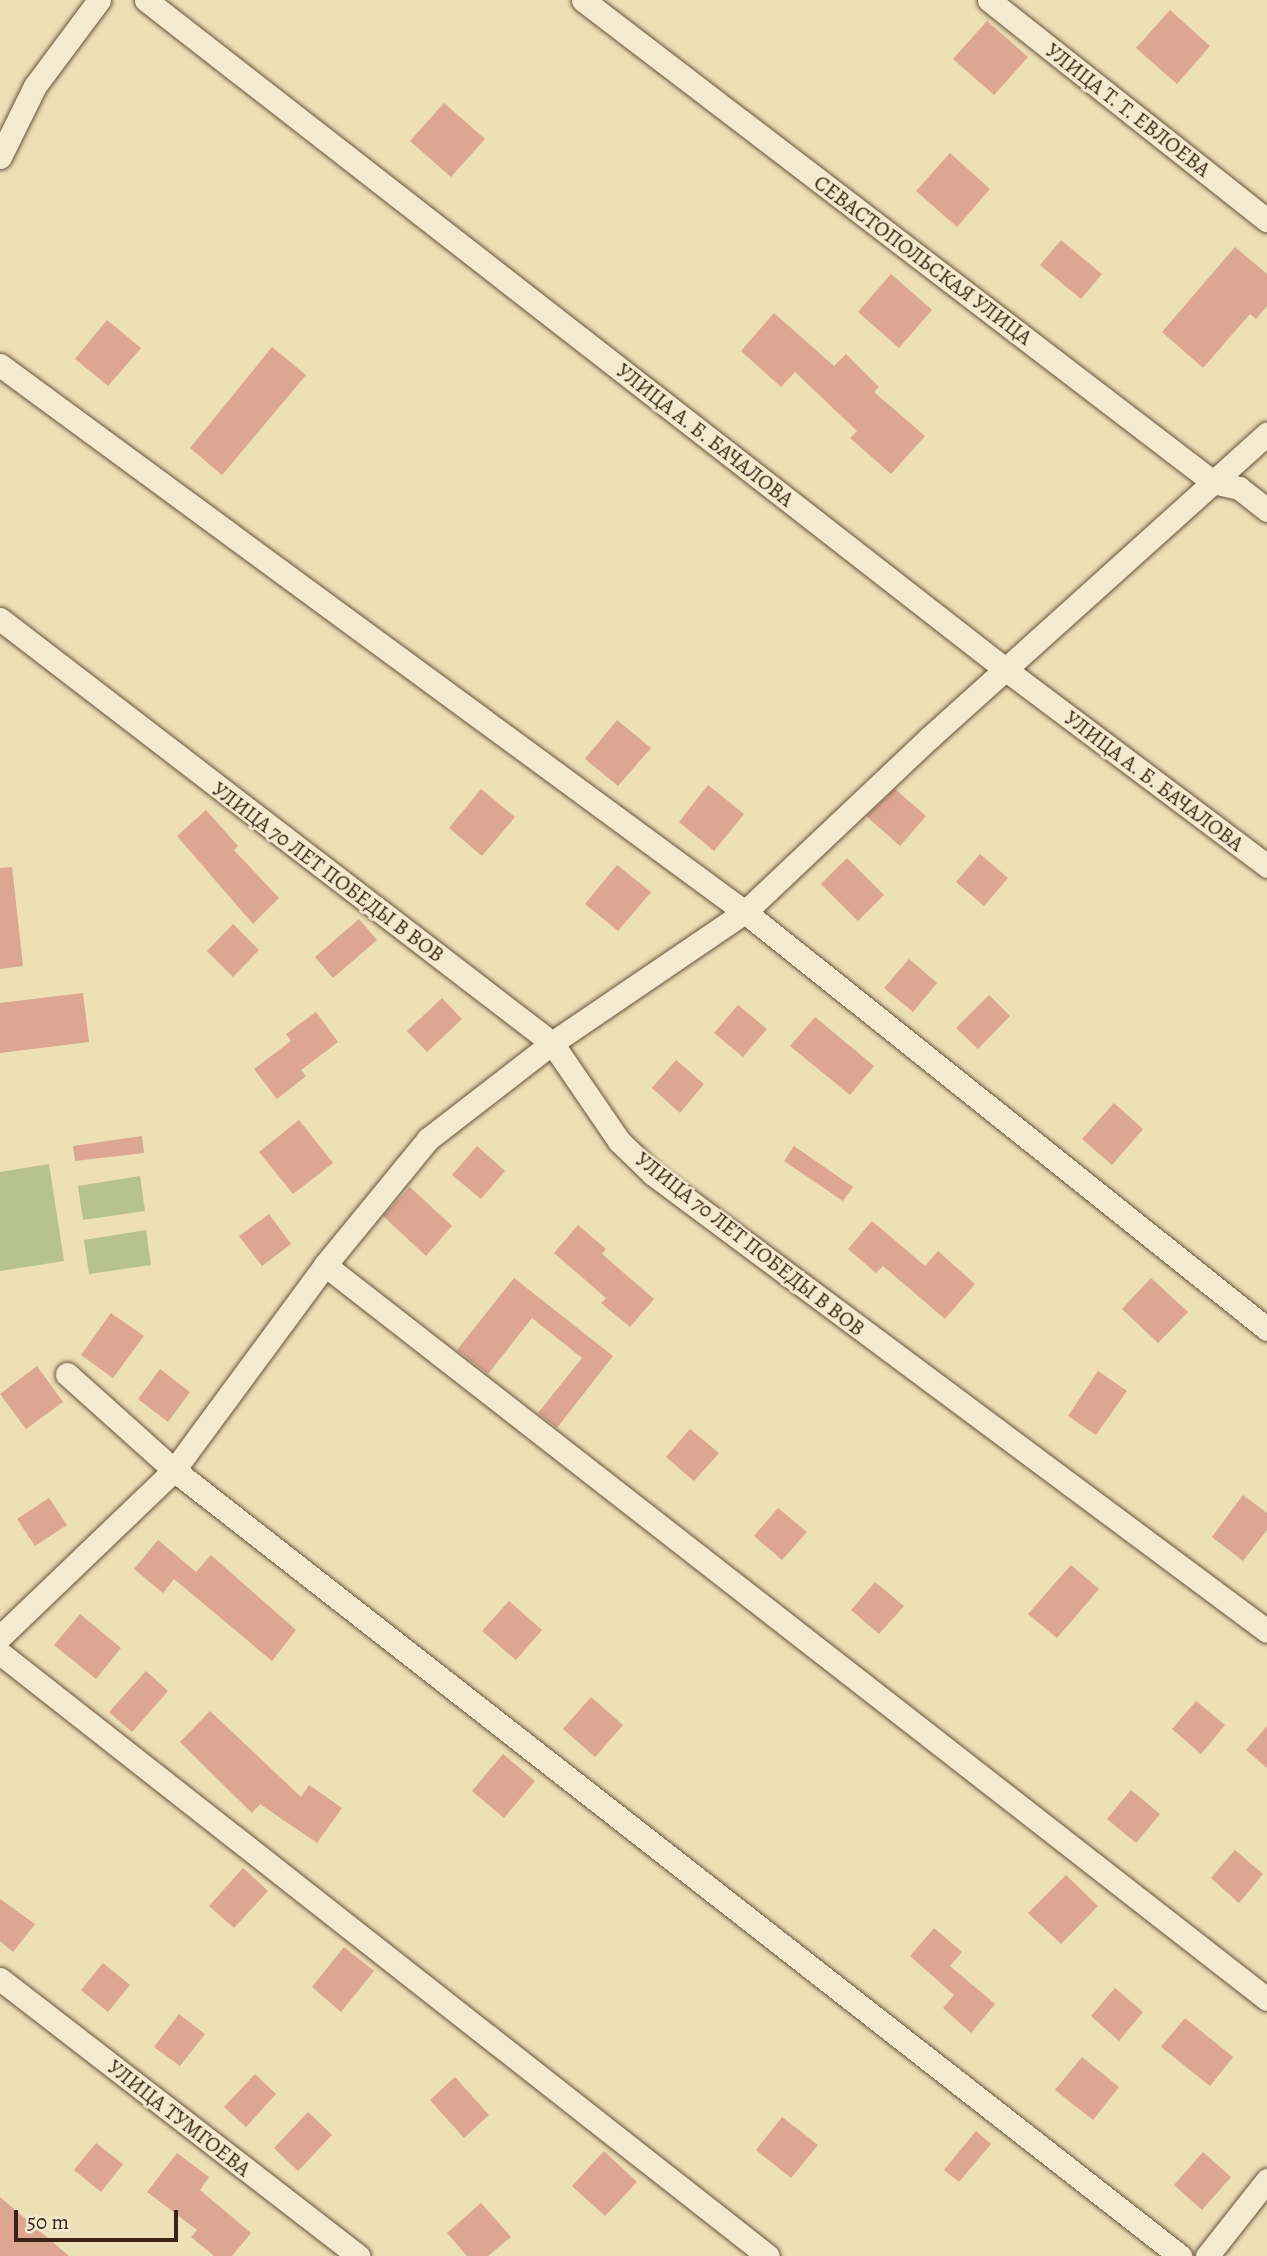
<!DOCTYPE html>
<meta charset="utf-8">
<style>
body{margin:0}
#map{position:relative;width:1267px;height:2256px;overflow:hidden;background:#eddfb6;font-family:Alegreya,serif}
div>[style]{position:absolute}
.green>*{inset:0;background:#b7c28f}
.building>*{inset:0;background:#dca691}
.roads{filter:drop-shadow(0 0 2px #67523b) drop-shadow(0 0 2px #67523b)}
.minor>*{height:23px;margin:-11.5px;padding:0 11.5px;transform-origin:11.5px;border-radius:11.5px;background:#f3ead0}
span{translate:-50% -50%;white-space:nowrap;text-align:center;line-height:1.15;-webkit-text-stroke:5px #f3ead0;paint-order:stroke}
.street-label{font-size:21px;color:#3a2312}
.scale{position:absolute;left:14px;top:2210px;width:164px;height:32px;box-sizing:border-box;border:4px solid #3a2312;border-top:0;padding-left:9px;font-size:21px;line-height:24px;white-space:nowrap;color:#3a2312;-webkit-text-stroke:5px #f3ead0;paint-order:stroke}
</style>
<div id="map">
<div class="green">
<i style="clip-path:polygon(49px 1164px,64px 1261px,0 1271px,0 1172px)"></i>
<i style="clip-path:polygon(140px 1176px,145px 1211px,83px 1220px,78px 1186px)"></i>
<i style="clip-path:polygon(146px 1230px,151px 1265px,89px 1274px,84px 1240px)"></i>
</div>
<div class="building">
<i style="clip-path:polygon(1170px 10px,1210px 46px,1177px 84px,1136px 48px)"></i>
<i style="clip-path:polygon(987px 21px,1028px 57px,994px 95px,953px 59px)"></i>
<i style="clip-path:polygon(444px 103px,485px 139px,451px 177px,410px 141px)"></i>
<i style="clip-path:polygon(950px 153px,990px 189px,957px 227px,916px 191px)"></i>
<i style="clip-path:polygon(1061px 240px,1102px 274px,1081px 299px,1040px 265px)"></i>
<i style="clip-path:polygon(1235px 247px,1267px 274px,1267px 306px,1256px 319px,1250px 314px,1203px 368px,1162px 332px)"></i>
<i style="clip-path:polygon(891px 274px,932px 310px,899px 348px,858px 312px)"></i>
<i style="clip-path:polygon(774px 313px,834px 366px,846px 354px,879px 387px,874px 392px,925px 436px,891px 474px,850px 438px,857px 431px,795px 372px,781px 387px,741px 351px)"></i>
<i style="clip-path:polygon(107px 320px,141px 348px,108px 386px,75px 359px)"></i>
<i style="clip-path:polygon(272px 347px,306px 375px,222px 475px,190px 448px)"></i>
<i style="clip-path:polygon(617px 720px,651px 748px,618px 786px,585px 759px)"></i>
<i style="clip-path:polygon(708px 785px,744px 814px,714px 851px,679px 822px)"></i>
<i style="clip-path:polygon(481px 789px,515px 817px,482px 856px,449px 828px)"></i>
<i style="clip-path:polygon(895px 789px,926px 816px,900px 846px,866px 816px)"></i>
<i style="clip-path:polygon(206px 810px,238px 846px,234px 850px,279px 898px,253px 924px,177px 836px)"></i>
<i style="clip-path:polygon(980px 854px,1008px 878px,984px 906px,956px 882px)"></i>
<i style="clip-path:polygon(847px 858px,884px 895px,858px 921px,821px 884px)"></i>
<i style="clip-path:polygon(617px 865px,651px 892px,618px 931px,585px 904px)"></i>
<i style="clip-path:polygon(12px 867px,23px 966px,0 969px,0 868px)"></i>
<i style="clip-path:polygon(359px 919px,377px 940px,333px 978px,315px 957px)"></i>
<i style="clip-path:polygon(233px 924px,259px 950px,233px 977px,207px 951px)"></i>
<i style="clip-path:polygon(909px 959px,937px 983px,913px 1012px,884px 988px)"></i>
<i style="clip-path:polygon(83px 993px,89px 1042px,0 1053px,0 1003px)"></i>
<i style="clip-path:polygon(989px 995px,1010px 1016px,978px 1049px,956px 1028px)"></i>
<i style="clip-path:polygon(442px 998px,462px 1019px,427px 1052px,407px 1031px)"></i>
<i style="clip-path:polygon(738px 1005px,767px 1029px,743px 1057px,714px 1033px)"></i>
<i style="clip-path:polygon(316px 1012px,338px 1042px,301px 1070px,306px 1076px,277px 1099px,254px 1069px,291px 1041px,286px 1034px)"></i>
<i style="clip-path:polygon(815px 1017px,874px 1066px,850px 1095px,790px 1046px)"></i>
<i style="clip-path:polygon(676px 1060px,704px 1084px,680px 1113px,652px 1088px)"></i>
<i style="clip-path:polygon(1114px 1103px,1143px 1129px,1112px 1165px,1082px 1139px)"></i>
<i style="clip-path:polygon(299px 1120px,333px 1163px,293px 1194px,259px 1152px)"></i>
<i style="clip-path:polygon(142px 1136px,144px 1153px,75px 1161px,73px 1146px)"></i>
<i style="clip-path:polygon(477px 1146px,505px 1171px,481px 1199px,452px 1175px)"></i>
<i style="clip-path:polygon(794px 1146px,853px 1187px,843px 1201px,784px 1161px)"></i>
<i style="clip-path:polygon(410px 1187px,452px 1226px,426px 1256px,383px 1216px)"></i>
<i style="clip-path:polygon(269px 1214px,291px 1244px,262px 1266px,239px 1236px)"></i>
<i style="clip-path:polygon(872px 1221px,925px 1266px,938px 1251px,975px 1284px,945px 1319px,883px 1266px,876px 1273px,848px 1249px)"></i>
<i style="clip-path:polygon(578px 1225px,606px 1249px,602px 1254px,654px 1299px,630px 1327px,601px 1303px,606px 1298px,554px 1253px)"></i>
<i style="clip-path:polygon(514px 1278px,613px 1356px,557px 1428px,538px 1413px,582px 1358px,532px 1318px,488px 1374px,457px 1350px)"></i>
<i style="clip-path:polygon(1151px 1278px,1188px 1312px,1158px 1343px,1122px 1309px)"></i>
<i style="clip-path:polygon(111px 1313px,144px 1336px,113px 1378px,81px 1355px)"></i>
<i style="clip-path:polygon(37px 1366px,63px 1402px,26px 1429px,0 1394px)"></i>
<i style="clip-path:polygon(160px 1369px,190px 1392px,168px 1422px,138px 1399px)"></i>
<i style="clip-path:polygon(1098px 1371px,1127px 1391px,1096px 1435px,1068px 1416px)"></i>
<i style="clip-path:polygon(690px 1429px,719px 1453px,694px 1481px,666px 1457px)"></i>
<i style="clip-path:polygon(1243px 1495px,1267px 1513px,1267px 1530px,1243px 1561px,1212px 1537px)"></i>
<i style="clip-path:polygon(49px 1498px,67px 1525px,35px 1546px,17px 1519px)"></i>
<i style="clip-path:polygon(778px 1508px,807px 1532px,782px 1560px,754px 1536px)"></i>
<i style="clip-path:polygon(158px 1540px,196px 1572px,211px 1555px,296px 1630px,272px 1661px,174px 1579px,163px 1593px,134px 1569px)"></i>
<i style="clip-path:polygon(1071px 1565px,1099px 1589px,1057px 1638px,1028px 1614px)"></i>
<i style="clip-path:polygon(875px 1582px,904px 1606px,879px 1634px,851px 1610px)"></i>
<i style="clip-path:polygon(509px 1601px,542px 1630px,516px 1660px,482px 1631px)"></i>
<i style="clip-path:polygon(80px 1614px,121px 1648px,96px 1679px,54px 1645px)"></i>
<i style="clip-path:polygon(146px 1671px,168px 1691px,132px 1732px,109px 1712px)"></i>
<i style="clip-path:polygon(591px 1697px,623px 1725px,595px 1757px,563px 1729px)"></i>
<i style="clip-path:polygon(1196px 1701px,1225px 1725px,1201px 1754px,1172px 1729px)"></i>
<i style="clip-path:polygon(210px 1711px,301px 1797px,309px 1785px,342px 1808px,317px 1843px,260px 1804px,252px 1813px,180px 1742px)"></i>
<i style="clip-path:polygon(1267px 1726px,1267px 1768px,1246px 1750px)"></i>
<i style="clip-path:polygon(503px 1754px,535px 1781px,504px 1818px,472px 1791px)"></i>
<i style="clip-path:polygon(1131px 1790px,1160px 1814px,1136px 1843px,1107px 1819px)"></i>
<i style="clip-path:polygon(1235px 1850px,1263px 1874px,1239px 1903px,1211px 1878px)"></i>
<i style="clip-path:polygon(243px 1868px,268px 1891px,234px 1928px,209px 1906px)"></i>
<i style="clip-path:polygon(1066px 1875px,1098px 1906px,1061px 1944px,1028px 1913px)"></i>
<i style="clip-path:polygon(0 1899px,35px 1924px,13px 1952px,0 1941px)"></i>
<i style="clip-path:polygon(934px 1928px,962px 1952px,950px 1966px,995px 2004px,971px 2033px,943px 2008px,954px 1995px,910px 1956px)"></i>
<i style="clip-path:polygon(344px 1947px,374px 1971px,341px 2012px,312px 1987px)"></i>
<i style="clip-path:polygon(103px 1963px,130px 1985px,108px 2012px,81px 1990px)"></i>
<i style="clip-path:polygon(1115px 1988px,1143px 2012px,1119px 2041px,1091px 2016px)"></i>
<i style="clip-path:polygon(179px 2014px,205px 2034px,180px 2066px,154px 2047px)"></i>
<i style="clip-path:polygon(1185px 2018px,1233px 2057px,1210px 2086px,1161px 2047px)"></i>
<i style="clip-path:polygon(1082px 2057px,1119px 2087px,1093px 2120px,1055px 2090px)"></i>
<i style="clip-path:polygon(255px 2074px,276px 2094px,246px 2127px,224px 2107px)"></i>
<i style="clip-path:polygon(455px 2077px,489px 2115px,464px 2138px,430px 2100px)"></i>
<i style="clip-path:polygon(308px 2112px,332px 2135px,298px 2171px,274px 2148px)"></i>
<i style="clip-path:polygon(782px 2117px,818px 2145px,791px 2178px,756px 2150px)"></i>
<i style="clip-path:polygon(976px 2131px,991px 2144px,959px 2182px,944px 2170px)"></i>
<i style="clip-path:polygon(96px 2143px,123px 2164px,101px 2192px,74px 2170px)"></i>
<i style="clip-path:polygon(604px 2151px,637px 2182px,605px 2216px,572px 2186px)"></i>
<i style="clip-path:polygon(1203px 2152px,1231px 2177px,1202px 2210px,1174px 2185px)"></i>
<i style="clip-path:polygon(177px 2153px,209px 2177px,200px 2190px,251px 2233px,232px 2256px,214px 2256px,191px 2237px,197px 2230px,147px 2192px)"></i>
<i style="clip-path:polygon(0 2197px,69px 2256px,0 2256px)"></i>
<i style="clip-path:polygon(481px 2203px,511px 2237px,488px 2256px,467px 2256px,447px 2233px)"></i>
</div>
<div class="roads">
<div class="minor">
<i style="left:146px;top:0;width:1089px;rotate:37.91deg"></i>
<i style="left:1005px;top:669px;width:328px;rotate:36.9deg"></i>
<i style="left:583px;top:0;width:793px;rotate:37.42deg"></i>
<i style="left:1213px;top:482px;width:27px;rotate:13deg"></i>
<i style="left:1239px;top:488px;width:36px;rotate:38deg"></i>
<i style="left:989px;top:0;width:355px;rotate:38.4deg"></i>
<i style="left:0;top:157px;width:79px;rotate:-63.8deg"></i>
<i style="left:35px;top:86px;width:107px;rotate:-53.3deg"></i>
<i style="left:0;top:365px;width:924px;rotate:36.29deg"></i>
<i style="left:745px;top:912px;width:668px;rotate:38.62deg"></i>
<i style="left:0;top:619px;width:696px;rotate:37.53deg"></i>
<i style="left:552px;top:1043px;width:119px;rotate:55.6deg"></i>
<i style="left:619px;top:1141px;width:47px;rotate:44.1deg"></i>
<i style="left:653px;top:1174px;width:765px;rotate:36.66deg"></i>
<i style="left:325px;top:1265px;width:1194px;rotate:37.93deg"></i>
<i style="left:67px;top:1374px;width:144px;rotate:41.9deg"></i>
<i style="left:174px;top:1470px;width:1277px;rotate:38deg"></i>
<i style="left:0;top:1637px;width:241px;rotate:-43.8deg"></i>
<i style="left:174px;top:1470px;width:255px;rotate:-53.6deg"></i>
<i style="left:325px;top:1265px;width:163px;rotate:-50.7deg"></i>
<i style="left:428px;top:1139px;width:157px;rotate:-37.7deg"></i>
<i style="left:552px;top:1043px;width:233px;rotate:-34.2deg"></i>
<i style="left:745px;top:912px;width:253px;rotate:-43.4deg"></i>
<i style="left:929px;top:738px;width:455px;rotate:-42deg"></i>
<i style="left:0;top:1653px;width:976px;rotate:38.14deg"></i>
<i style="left:0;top:1979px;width:453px;rotate:37.7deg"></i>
<i style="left:1207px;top:2256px;width:97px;rotate:-51.7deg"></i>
</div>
</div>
<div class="street-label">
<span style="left:1128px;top:110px;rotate:38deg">УЛИЦА Т. Т. ЕВЛОЕВА</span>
<span style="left:923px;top:260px;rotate:37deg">СЕВАСТОПОЛЬСКАЯ УЛИЦА</span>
<span style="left:705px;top:435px;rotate:38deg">УЛИЦА А. Б. БАЧАЛОВА</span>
<span style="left:1154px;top:781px;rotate:37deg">УЛИЦА А. Б. БАЧАЛОВА</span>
<span style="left:328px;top:872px;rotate:37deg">УЛИЦА 70 ЛЕТ ПОБЕДЫ В ВОВ</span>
<span style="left:750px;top:1244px;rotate:38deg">УЛИЦА 70 ЛЕТ ПОБЕДЫ В ВОВ</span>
<span style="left:179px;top:2118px;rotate:38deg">УЛИЦА ТУМГОЕВА</span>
</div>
<div class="scale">50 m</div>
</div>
